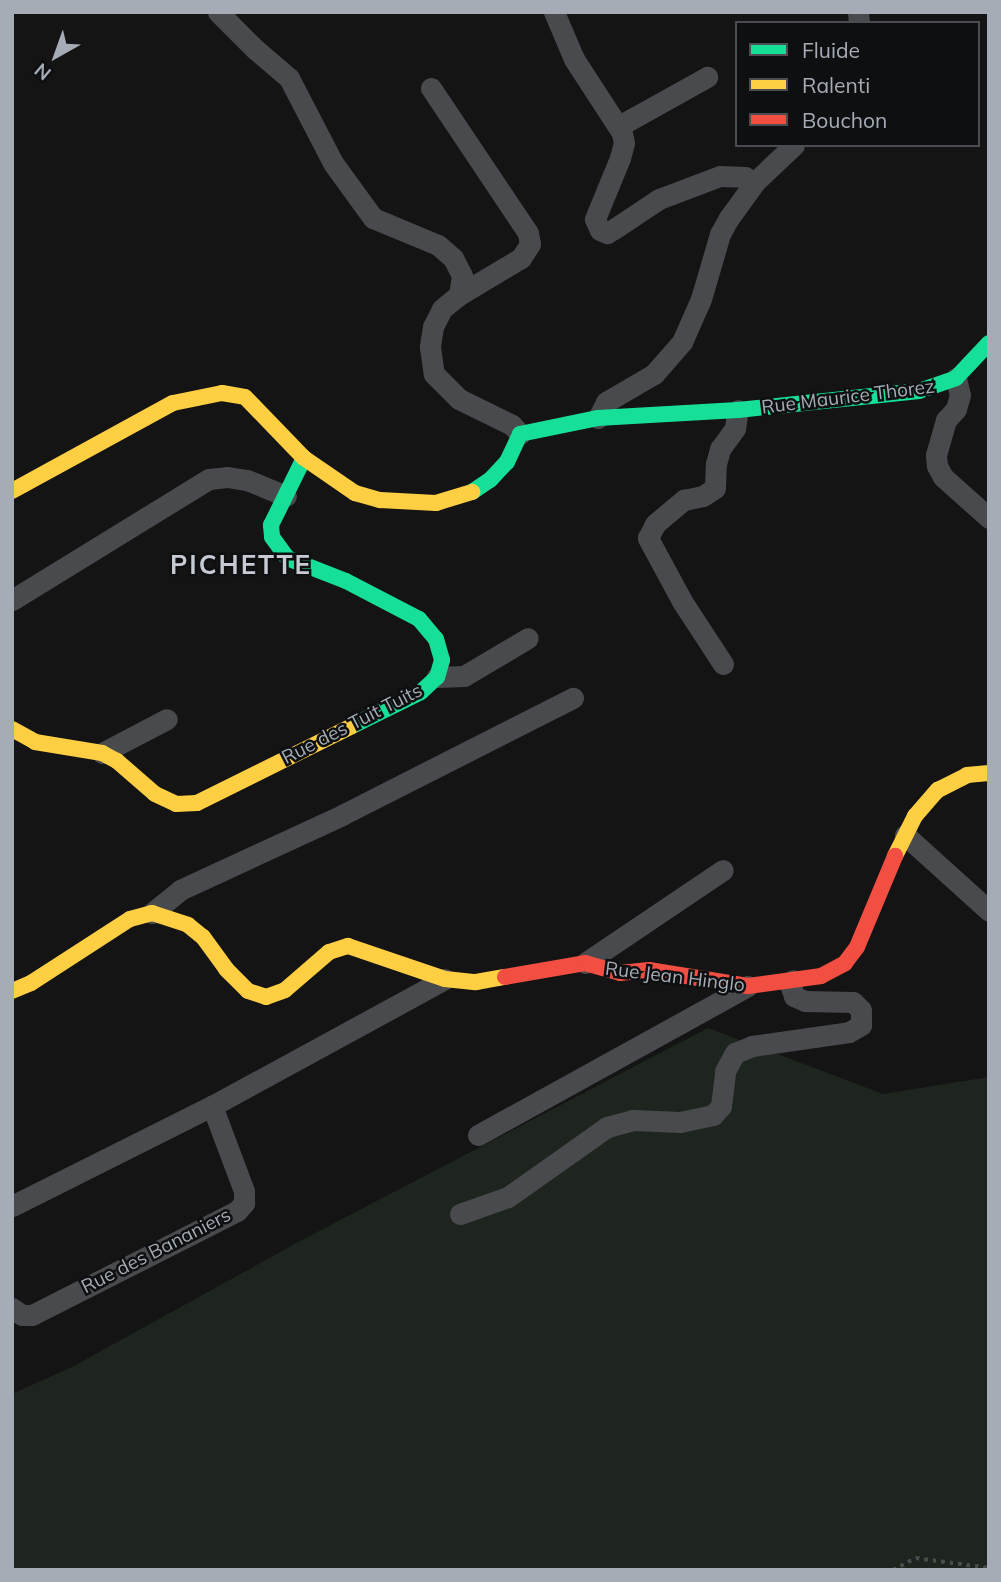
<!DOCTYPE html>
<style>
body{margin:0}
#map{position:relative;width:1001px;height:1582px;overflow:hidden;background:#141414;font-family:Mulish,sans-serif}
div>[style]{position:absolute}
.green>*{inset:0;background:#1e251e}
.path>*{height:3.5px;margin-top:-1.75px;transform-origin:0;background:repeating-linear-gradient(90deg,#4a4b4f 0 3.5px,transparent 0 8.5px)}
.street>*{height:21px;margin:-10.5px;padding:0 10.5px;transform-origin:10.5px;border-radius:10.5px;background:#484a4d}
.fast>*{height:16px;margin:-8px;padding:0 8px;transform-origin:8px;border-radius:8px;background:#16e098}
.slow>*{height:16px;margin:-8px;padding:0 8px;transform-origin:8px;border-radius:8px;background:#ffcf43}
.jam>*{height:16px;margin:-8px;padding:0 8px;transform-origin:8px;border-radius:8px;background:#f24e42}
span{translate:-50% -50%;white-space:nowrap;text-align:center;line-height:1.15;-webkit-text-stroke:5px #0e0f10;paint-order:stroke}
.street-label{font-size:19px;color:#a5acb6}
.district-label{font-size:26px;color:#c6cad2;font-weight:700;letter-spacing:2px}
.frame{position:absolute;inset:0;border:14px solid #a5acb6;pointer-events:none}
.legend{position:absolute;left:735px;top:21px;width:245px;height:126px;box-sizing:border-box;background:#0e0f10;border:2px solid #4a4e52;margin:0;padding:9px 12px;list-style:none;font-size:21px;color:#a5acb6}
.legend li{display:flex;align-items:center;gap:14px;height:35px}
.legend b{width:35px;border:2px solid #4a4e52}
.north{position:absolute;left:21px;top:21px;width:70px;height:70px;-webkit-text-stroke:5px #0e0f10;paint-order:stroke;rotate:220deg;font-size:19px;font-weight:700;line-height:28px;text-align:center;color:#a5acb6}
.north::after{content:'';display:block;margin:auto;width:24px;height:32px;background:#a5acb6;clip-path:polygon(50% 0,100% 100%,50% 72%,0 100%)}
</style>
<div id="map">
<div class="green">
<i style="clip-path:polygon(708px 1028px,883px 1094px,989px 1077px,989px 1570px,12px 1570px,12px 1394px,74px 1366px,302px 1240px)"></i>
</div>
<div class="path">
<i style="left:893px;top:1570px;width:26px;rotate:-28deg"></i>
<i style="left:916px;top:1558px;width:74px;rotate:7.8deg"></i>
</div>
<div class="street">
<i style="left:218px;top:12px;width:52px;rotate:45deg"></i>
<i style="left:255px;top:49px;width:45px;rotate:40.5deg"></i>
<i style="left:289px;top:78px;width:96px;rotate:62.6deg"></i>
<i style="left:333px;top:163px;width:68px;rotate:54deg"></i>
<i style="left:373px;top:218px;width:70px;rotate:22.6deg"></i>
<i style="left:438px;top:245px;width:20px;rotate:41deg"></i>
<i style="left:453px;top:258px;width:20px;rotate:63deg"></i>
<i style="left:462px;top:276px;width:19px;rotate:99deg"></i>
<i style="left:459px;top:295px;width:22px;rotate:141deg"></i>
<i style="left:442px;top:309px;width:20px;rotate:117deg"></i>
<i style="left:433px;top:327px;width:20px;rotate:99deg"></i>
<i style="left:430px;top:347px;width:27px;rotate:82deg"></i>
<i style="left:434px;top:374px;width:35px;rotate:45deg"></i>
<i style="left:459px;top:399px;width:59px;rotate:26.1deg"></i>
<i style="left:512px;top:425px;width:12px;rotate:48deg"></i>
<i style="left:554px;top:12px;width:51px;rotate:66.9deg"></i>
<i style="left:574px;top:59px;width:88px;rotate:57deg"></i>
<i style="left:622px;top:133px;width:10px;rotate:79deg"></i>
<i style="left:624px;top:143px;width:16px;rotate:105deg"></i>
<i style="left:620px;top:158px;width:66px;rotate:112.3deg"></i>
<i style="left:595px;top:219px;width:12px;rotate:66deg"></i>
<i style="left:600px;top:230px;width:8px;rotate:23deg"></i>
<i style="left:607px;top:233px;width:8px;rotate:-30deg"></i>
<i style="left:614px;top:229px;width:54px;rotate:-33.7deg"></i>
<i style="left:659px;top:199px;width:65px;rotate:-20.7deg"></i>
<i style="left:720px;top:176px;width:25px;rotate:2deg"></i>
<i style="left:745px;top:177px;width:11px;rotate:27deg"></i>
<i style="left:858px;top:12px;width:11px;rotate:85deg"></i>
<i style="left:431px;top:88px;width:174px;rotate:56.2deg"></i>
<i style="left:528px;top:233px;width:11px;rotate:80deg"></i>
<i style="left:530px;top:244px;width:17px;rotate:123deg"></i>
<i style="left:521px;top:258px;width:72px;rotate:149.2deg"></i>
<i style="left:619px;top:126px;width:101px;rotate:-29.1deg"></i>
<i style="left:956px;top:378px;width:17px;rotate:77deg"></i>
<i style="left:960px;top:395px;width:15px;rotate:106deg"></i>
<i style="left:956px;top:409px;width:15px;rotate:132deg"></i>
<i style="left:946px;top:420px;width:36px;rotate:106deg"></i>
<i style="left:936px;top:455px;width:11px;rotate:85deg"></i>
<i style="left:937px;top:466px;width:13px;rotate:61deg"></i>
<i style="left:943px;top:477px;width:62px;rotate:41.7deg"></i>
<i style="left:598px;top:418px;width:18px;rotate:-63deg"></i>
<i style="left:606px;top:402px;width:56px;rotate:-30.3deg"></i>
<i style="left:654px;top:374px;width:43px;rotate:-48.8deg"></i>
<i style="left:682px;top:342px;width:47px;rotate:-66.2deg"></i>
<i style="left:701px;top:299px;width:68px;rotate:-73.7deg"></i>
<i style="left:720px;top:234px;width:18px;rotate:-61deg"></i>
<i style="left:729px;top:218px;width:44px;rotate:-54.2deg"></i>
<i style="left:755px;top:182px;width:54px;rotate:-43.5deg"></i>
<i style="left:12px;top:600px;width:231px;rotate:-31.6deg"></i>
<i style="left:209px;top:479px;width:18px;rotate:-6deg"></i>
<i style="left:227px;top:477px;width:20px;rotate:9deg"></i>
<i style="left:247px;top:480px;width:42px;rotate:22.3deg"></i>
<i style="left:723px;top:664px;width:75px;rotate:-123.1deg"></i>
<i style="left:682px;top:601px;width:72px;rotate:-118.4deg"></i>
<i style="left:648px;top:538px;width:16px;rotate:-63deg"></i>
<i style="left:655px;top:524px;width:38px;rotate:-40deg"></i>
<i style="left:684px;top:500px;width:19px;rotate:-12deg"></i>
<i style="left:703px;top:496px;width:14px;rotate:-34deg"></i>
<i style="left:715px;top:488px;width:24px;rotate:-88deg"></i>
<i style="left:716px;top:464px;width:16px;rotate:-75deg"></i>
<i style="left:720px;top:449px;width:26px;rotate:-54deg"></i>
<i style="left:735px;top:428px;width:18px;rotate:-81deg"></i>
<i style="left:437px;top:677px;width:27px;rotate:-2deg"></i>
<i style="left:464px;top:676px;width:74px;rotate:-30.7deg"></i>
<i style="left:102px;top:753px;width:73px;rotate:-27.6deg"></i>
<i style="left:905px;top:835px;width:113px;rotate:42.1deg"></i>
<i style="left:152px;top:913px;width:36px;rotate:-39deg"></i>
<i style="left:180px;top:890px;width:179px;rotate:-24.8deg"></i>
<i style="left:342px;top:815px;width:259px;rotate:-26.9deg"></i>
<i style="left:585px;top:963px;width:166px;rotate:-34deg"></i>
<i style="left:478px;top:1135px;width:308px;rotate:-28.9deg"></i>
<i style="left:12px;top:1206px;width:224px;rotate:-26.6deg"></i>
<i style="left:212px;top:1106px;width:265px;rotate:-28.6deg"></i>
<i style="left:460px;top:1214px;width:51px;rotate:-19.5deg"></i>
<i style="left:508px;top:1197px;width:121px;rotate:-35.3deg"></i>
<i style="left:607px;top:1127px;width:27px;rotate:-15deg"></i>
<i style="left:633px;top:1120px;width:47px;rotate:2.4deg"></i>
<i style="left:680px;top:1122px;width:34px;rotate:-12deg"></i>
<i style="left:713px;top:1115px;width:12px;rotate:-48deg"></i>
<i style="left:721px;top:1106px;width:35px;rotate:-83deg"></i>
<i style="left:725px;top:1071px;width:21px;rotate:-61deg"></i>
<i style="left:735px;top:1053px;width:18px;rotate:-22deg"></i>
<i style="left:752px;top:1046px;width:98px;rotate:-8.2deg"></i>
<i style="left:849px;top:1032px;width:14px;rotate:-30deg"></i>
<i style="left:861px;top:1025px;width:15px;rotate:-90deg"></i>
<i style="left:861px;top:1010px;width:11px;rotate:-135deg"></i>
<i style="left:853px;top:1002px;width:48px;rotate:-178.8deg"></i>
<i style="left:805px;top:1001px;width:12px;rotate:-156deg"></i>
<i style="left:794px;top:996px;width:9px;rotate:-108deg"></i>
<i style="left:791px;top:987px;width:7px;rotate:-74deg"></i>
<i style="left:12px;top:1308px;width:12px;rotate:35deg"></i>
<i style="left:22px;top:1315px;width:10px"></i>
<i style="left:32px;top:1315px;width:230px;rotate:-26.9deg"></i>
<i style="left:237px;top:1211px;width:11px;rotate:-49deg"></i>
<i style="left:244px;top:1203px;width:12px;rotate:-90deg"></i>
<i style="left:244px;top:1191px;width:91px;rotate:-110.6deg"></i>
</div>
<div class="fast">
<i style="left:304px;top:458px;width:75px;rotate:116.2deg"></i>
<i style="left:271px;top:525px;width:12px;rotate:85deg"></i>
<i style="left:272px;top:537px;width:26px;rotate:54deg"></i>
<i style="left:287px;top:558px;width:63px;rotate:21.3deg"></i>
<i style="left:346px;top:581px;width:82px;rotate:27.5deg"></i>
<i style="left:419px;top:619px;width:26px;rotate:50deg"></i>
<i style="left:436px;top:639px;width:22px;rotate:74deg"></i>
<i style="left:442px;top:660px;width:18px;rotate:106deg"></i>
<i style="left:437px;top:677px;width:22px;rotate:137deg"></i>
<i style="left:421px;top:692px;width:77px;rotate:153.8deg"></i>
<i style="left:472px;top:492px;width:22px;rotate:-34deg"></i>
<i style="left:490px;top:480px;width:25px;rotate:-47deg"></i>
<i style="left:507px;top:462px;width:31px;rotate:-65deg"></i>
<i style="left:520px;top:434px;width:80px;rotate:-11.6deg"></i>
<i style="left:598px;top:418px;width:140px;rotate:-3.3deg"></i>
<i style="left:738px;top:410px;width:182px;rotate:-6deg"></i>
<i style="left:919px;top:391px;width:39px;rotate:-19deg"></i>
<i style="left:956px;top:378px;width:48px;rotate:-46.7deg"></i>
</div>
<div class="slow">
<i style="left:12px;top:491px;width:183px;rotate:-28.7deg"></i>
<i style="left:173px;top:403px;width:50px;rotate:-11.5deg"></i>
<i style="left:222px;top:393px;width:23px;rotate:10deg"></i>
<i style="left:245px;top:397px;width:85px;rotate:46deg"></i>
<i style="left:304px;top:458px;width:62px;rotate:34.5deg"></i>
<i style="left:355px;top:493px;width:26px;rotate:16deg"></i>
<i style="left:380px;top:500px;width:56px;rotate:3.1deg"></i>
<i style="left:436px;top:503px;width:38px;rotate:-17deg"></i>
<i style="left:12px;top:729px;width:26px;rotate:29deg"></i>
<i style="left:35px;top:742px;width:68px;rotate:9.3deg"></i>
<i style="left:102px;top:753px;width:17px;rotate:28deg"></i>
<i style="left:117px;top:761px;width:50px;rotate:41deg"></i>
<i style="left:155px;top:794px;width:23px;rotate:25deg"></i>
<i style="left:176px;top:804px;width:21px;rotate:-3deg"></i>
<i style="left:197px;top:803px;width:173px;rotate:-26.4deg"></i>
<i style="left:895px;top:856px;width:45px;rotate:-63.4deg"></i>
<i style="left:915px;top:816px;width:35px;rotate:-49deg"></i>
<i style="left:938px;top:790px;width:33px;rotate:-27deg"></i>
<i style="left:967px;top:775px;width:22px;rotate:-5deg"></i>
<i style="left:12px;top:991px;width:21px;rotate:-23deg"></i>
<i style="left:31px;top:983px;width:118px;rotate:-32.9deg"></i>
<i style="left:130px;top:919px;width:23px;rotate:-15deg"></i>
<i style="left:152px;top:913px;width:38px;rotate:18deg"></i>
<i style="left:188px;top:925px;width:19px;rotate:39deg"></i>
<i style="left:203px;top:937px;width:39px;rotate:54deg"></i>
<i style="left:226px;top:969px;width:31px;rotate:45deg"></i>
<i style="left:248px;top:991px;width:19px;rotate:18deg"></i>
<i style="left:266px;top:997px;width:20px;rotate:-20deg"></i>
<i style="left:285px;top:990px;width:58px;rotate:-40.8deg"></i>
<i style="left:329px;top:952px;width:20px;rotate:-18deg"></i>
<i style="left:348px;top:946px;width:102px;rotate:18.8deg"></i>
<i style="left:445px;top:979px;width:31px;rotate:6deg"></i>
<i style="left:476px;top:982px;width:29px;rotate:-10deg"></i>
</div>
<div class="jam">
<i style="left:505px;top:977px;width:81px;rotate:-9.9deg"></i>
<i style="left:585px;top:963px;width:36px;rotate:16deg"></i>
<i style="left:620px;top:973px;width:29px;rotate:-6deg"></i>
<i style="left:649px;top:970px;width:100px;rotate:9.2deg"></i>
<i style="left:748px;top:986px;width:74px;rotate:-7.8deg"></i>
<i style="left:821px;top:976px;width:27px;rotate:-28deg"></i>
<i style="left:845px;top:963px;width:20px;rotate:-53deg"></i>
<i style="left:857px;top:947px;width:99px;rotate:-67.3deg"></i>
</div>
<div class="street-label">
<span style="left:848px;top:397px;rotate:-7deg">Rue Maurice Thorez</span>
<span style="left:352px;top:724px;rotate:-27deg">Rue des Tuit Tuits</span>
<span style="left:675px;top:977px;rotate:7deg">Rue Jean Hinglo</span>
<span style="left:156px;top:1251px;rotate:-27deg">Rue des Bananiers</span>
</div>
<div class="district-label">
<span style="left:241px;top:565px">PICHETTE</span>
</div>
<div class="frame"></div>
<ul class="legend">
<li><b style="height:9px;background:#16e098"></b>Fluide</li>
<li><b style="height:9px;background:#ffcf43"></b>Ralenti</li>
<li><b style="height:9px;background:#f24e42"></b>Bouchon</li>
</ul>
<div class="north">N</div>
</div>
